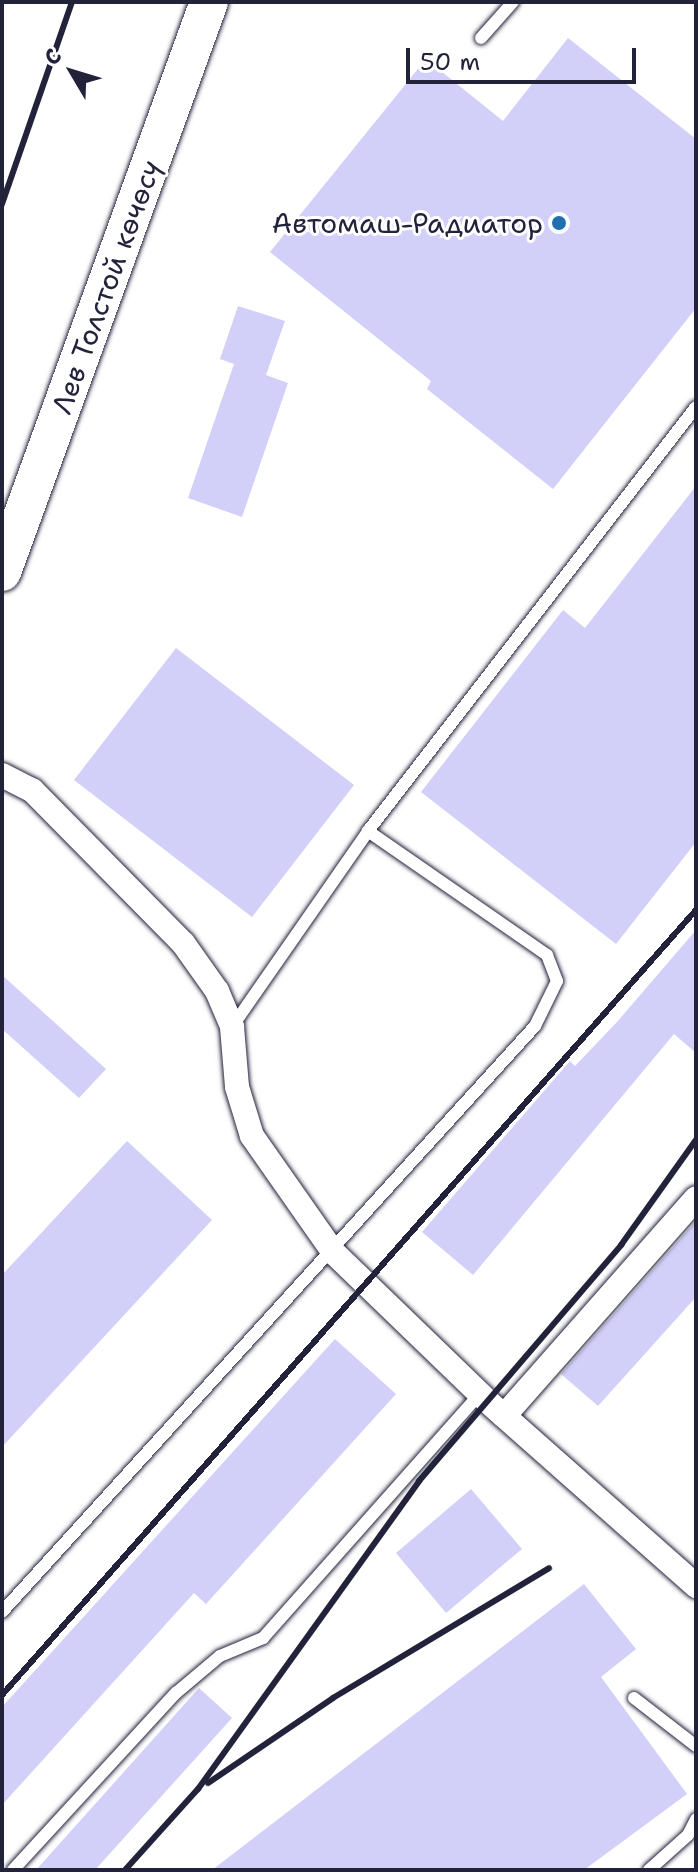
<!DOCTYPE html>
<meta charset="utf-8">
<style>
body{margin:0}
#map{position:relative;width:698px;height:1872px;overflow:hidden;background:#fff;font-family:"Shantell Sans",sans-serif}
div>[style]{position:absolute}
.building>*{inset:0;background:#d2cff8}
.roads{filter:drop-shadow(0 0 2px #22223b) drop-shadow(0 0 2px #22223b)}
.service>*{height:12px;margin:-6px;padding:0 6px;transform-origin:6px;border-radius:6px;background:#fff}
.minor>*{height:24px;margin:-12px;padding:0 12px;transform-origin:12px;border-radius:12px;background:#fff}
.primary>*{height:38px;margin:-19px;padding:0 19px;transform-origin:19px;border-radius:19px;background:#fff}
.rail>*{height:6px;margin:-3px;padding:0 3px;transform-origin:3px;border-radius:3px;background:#22223b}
.dots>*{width:22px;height:22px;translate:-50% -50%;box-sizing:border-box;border:4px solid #fff;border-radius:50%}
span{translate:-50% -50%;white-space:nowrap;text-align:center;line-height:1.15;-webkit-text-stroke:6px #fff;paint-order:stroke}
.poi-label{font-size:28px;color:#22223b}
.right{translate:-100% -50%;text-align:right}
.street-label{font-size:28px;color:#22223b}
.frame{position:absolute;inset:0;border:4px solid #22223b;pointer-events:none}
.north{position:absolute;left:32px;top:32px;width:80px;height:80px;-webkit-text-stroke:6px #fff;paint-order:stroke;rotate:308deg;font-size:22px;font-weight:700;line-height:32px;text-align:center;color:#22223b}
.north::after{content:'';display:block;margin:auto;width:28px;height:36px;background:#22223b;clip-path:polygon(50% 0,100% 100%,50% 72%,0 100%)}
.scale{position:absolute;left:406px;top:48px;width:230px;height:36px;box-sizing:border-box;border:4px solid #22223b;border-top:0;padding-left:10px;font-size:24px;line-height:28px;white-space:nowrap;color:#22223b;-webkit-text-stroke:6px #fff;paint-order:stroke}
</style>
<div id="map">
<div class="building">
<i style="clip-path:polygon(568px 38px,696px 139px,696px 308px,553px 489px,427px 389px,431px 381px,270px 252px,426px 59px,503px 121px)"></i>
<i style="clip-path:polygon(238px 306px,285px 321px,266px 375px,288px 383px,242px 517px,188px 498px,234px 364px,220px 359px)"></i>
<i style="clip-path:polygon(696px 486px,696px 842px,616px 944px,421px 792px,563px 610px,585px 628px)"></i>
<i style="clip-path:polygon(176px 648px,354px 785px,252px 917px,74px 780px)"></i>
<i style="clip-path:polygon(696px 930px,696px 1053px,674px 1034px,473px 1275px,422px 1232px,570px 1061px,575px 1066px,617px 1022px)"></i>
<i style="clip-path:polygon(2px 975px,106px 1069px,79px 1098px,2px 1029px)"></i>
<i style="clip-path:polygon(127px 1141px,212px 1220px,2px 1447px,2px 1275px)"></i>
<i style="clip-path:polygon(696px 1221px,696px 1297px,598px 1406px,561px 1374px)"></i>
<i style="clip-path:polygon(335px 1339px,396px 1394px,206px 1604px,194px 1593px,2px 1805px,2px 1707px)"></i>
<i style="clip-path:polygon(471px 1489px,522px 1549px,446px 1613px,396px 1553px)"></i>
<i style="clip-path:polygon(584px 1584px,636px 1649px,601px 1677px,687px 1794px,584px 1870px,212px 1870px)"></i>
<i style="clip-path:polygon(199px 1688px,232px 1718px,95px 1870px,36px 1870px)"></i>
</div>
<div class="roads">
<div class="service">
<i style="left:481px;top:38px;width:48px;rotate:-48.4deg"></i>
<i style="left:232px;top:1027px;width:239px;rotate:-55.2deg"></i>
<i style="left:368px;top:831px;width:536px;rotate:-52.28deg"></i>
<i style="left:2px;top:1612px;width:792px;rotate:-47.71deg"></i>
<i style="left:535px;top:1026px;width:50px;rotate:-63.9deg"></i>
<i style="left:557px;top:981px;width:28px;rotate:-111deg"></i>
<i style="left:547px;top:955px;width:218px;rotate:-145.3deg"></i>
<i style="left:634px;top:1698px;width:78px;rotate:37.7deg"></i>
<i style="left:13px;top:1870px;width:241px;rotate:-47.4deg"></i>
<i style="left:176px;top:1693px;width:57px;rotate:-40.1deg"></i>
<i style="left:220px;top:1656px;width:47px;rotate:-22.7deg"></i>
<i style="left:263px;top:1638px;width:327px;rotate:-48.4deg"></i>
<i style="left:649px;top:1870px;width:52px;rotate:-41.9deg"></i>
<i style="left:688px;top:1835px;width:18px;rotate:-63deg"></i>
</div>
<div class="minor">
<i style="left:2px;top:775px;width:34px;rotate:27deg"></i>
<i style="left:32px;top:790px;width:215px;rotate:45.4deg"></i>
<i style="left:183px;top:943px;width:59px;rotate:54.7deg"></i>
<i style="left:217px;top:991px;width:39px;rotate:67deg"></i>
<i style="left:232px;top:1027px;width:60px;rotate:85.2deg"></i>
<i style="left:237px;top:1087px;width:51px;rotate:73deg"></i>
<i style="left:252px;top:1136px;width:143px;rotate:55deg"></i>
<i style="left:334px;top:1253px;width:211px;rotate:44deg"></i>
<i style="left:486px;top:1400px;width:281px;rotate:41.5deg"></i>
<i style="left:504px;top:1416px;width:290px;rotate:-48.6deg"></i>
</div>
<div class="primary">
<i style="left:2px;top:572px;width:606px;rotate:-70.04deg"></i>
</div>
</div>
<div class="rail">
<i style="left:2px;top:204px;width:214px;rotate:-70.9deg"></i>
<i style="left:2px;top:1695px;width:1048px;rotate:-48.52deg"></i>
<i style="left:208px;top:1783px;width:151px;rotate:-34.2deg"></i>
<i style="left:333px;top:1698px;width:252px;rotate:-31deg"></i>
<i style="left:125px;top:1870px;width:109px;rotate:-48deg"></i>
<i style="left:198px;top:1789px;width:379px;rotate:-54.3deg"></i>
<i style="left:419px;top:1481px;width:311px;rotate:-49.4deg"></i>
<i style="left:621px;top:1245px;width:129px;rotate:-54.5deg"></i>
</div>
<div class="dots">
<i style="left:559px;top:223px;background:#1f6fb2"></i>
</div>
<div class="poi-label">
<span class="right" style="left:543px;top:223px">Автомаш-Радиатор</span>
</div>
<div class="street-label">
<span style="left:106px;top:287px;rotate:-70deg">Лев Толстой көчөсү</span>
</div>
<div class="frame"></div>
<div class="north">С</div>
<div class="scale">50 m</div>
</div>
